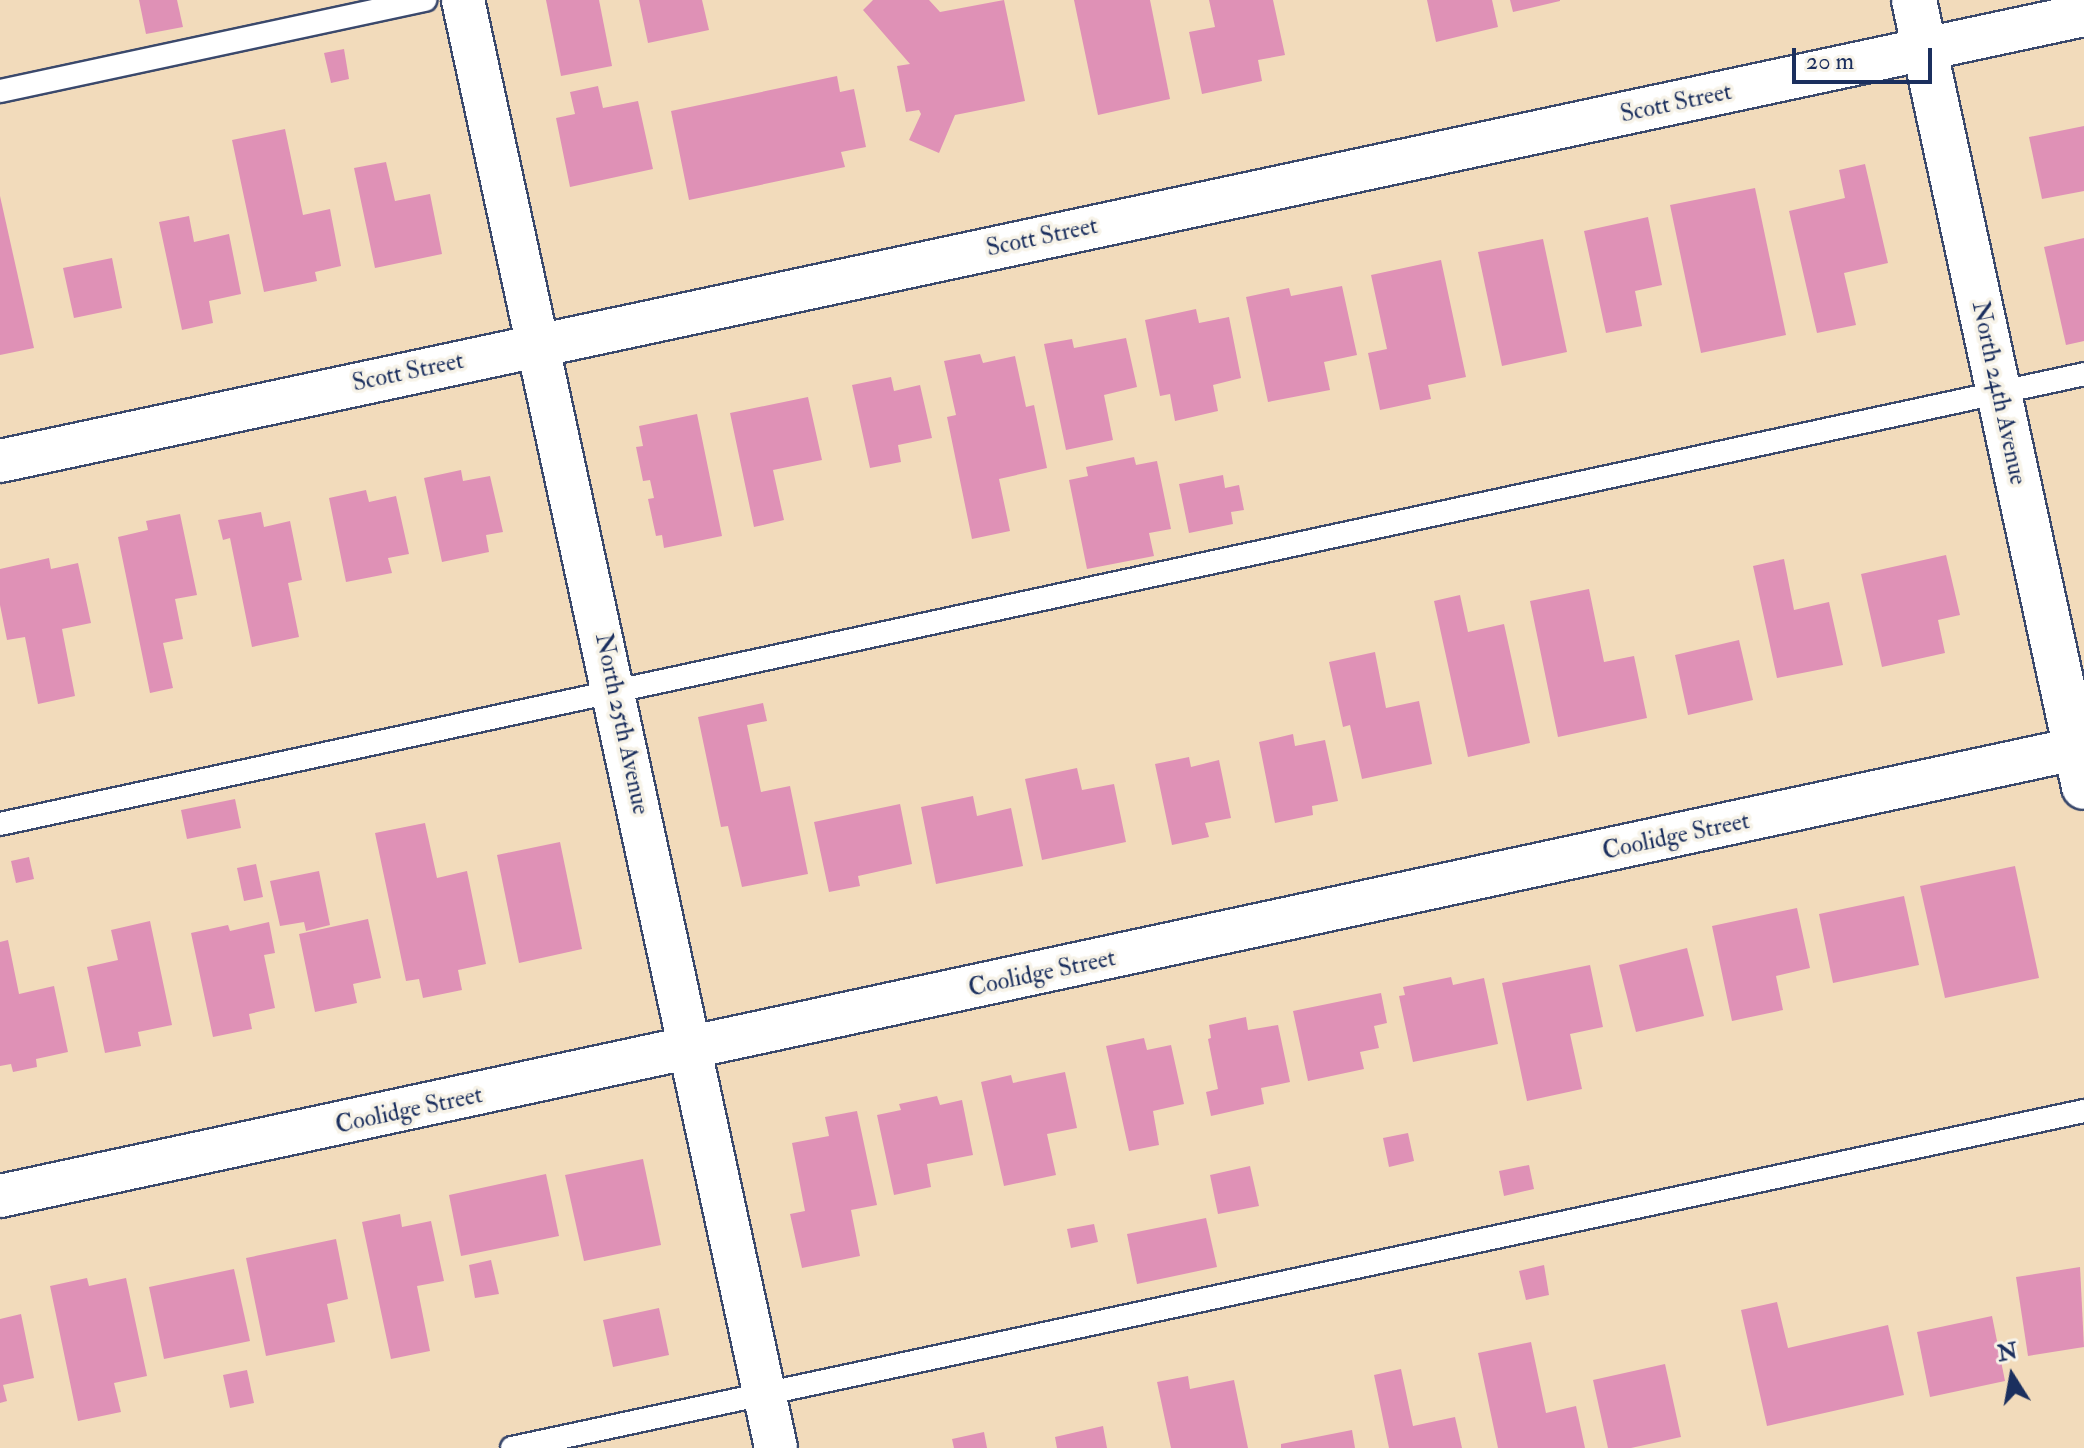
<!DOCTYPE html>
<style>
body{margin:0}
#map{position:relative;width:2084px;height:1448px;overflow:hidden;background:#f2dbbb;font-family:"IM FELL Double Pica",serif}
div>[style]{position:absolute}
.building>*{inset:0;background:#df91b6}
.roads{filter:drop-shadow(2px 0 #3b496c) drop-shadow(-2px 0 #3b496c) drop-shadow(0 2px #3b496c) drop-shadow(0 -2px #3b496c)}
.service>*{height:22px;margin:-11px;padding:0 11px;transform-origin:11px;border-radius:11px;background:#fff}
.minor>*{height:42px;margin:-21px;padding:0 21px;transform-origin:21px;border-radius:21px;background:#fff}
.tertiary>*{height:44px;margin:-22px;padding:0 22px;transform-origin:22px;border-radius:22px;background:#fff}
span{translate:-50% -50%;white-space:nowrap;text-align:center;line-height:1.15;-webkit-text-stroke:7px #f7f3e8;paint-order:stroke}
.street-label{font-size:24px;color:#1b2f5e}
.north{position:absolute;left:1972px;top:1336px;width:80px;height:80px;-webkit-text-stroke:6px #f7f3e8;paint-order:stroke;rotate:349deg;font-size:22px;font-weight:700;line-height:32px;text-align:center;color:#1b2f5e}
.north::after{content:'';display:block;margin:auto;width:28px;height:36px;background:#1b2f5e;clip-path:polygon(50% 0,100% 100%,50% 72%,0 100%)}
.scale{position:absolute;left:1792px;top:48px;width:140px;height:36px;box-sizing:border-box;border:4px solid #1b2f5e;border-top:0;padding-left:10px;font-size:24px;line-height:28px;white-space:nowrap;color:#1b2f5e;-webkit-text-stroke:6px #f7f3e8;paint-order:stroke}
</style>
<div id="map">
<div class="building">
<div style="clip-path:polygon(139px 0,177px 0,183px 27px,146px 34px)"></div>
<div style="clip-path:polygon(546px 0,599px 0,612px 66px,561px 76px)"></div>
<div style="clip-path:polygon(639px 0,702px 0,709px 30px,648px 43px)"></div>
<div style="clip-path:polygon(873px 0,929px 0,940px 12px,1004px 0,1025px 101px,955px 115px,939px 153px,909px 140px,921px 114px,919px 110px,906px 112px,897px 66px,910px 64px,863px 10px)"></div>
<div style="clip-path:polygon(1074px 0,1150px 0,1170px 99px,1098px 115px)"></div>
<div style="clip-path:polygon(1209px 0,1273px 0,1285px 55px,1258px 60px,1262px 81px,1202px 94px,1189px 32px,1215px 27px)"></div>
<div style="clip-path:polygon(1427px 0,1492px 0,1498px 27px,1436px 42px)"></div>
<div style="clip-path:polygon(1510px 0,1560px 0,1560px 1px,1513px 12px)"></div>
<div style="clip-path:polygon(344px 49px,349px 79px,331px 83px,324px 53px)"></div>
<div style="clip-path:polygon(837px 76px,840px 92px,854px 89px,866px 147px,841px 152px,845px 167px,689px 200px,671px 111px)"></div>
<div style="clip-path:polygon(598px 86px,603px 108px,638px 101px,653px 169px,570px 187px,556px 118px,575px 114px,570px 92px)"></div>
<div style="clip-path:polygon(2084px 126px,2084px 191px,2042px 199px,2029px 137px)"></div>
<div style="clip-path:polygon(285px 129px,303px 215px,330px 209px,341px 266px,315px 272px,317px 281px,264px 292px,232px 140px)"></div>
<div style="clip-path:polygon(386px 162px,395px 201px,430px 194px,442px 254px,375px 268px,354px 168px)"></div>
<div style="clip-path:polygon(1865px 164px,1888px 263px,1844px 273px,1856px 325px,1817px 333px,1789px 211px,1845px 198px,1839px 170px)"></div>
<div style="clip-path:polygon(1755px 188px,1786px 335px,1701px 353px,1670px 205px)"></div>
<div style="clip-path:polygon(0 196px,34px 348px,0 355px)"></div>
<div style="clip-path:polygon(189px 216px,194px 242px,229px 234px,241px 294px,209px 301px,213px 323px,182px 330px,159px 222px)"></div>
<div style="clip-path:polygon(1648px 217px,1662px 285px,1635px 291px,1642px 326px,1606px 333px,1584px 231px)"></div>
<div style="clip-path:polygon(2084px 238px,2084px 341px,2066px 345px,2044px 247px)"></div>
<div style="clip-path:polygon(1543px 239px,1567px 352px,1502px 366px,1478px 252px)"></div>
<div style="clip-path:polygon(112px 258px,122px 308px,74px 318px,63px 268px)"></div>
<div style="clip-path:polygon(1441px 260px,1466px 377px,1428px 385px,1431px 399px,1380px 410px,1368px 353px,1387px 349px,1371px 275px)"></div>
<div style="clip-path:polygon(1342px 286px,1357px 355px,1324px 362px,1330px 390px,1268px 402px,1246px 297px,1289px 288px,1291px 296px)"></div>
<div style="clip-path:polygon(1196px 309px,1199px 323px,1229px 317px,1241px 378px,1213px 385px,1218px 411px,1175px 421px,1170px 394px,1160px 396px,1145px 320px)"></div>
<div style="clip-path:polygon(1126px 338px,1137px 387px,1104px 395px,1113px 440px,1066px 450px,1044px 344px,1072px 339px,1074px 348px)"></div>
<div style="clip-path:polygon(980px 354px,983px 363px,1015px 356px,1026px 407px,1034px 405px,1047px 468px,999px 479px,1010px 531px,972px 539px,947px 417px,956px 415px,944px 361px)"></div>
<div style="clip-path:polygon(891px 377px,894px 391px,920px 385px,932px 438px,898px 445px,901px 462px,870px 468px,852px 385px)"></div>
<div style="clip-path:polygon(808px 397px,822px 460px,773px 470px,784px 520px,754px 527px,730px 413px)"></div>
<div style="clip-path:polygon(697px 414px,722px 536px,664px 548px,662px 535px,656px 536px,648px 499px,654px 498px,650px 480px,643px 481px,636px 447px,643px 446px,639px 426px)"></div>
<div style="clip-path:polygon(1134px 457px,1136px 465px,1157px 461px,1171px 529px,1149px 533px,1154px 556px,1087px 569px,1069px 480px,1088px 476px,1086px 467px)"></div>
<div style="clip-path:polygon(461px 470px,463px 481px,490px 476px,503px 532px,486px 535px,489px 552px,442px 562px,424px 478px)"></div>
<div style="clip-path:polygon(1223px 475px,1225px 488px,1239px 485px,1244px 510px,1231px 512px,1233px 524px,1189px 533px,1179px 484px)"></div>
<div style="clip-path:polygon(366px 490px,369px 502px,396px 496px,409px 554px,388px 558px,392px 573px,346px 582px,329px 498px)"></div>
<div style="clip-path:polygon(261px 512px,264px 527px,290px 521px,302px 580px,288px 583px,299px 637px,252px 647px,230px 538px,223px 540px,218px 520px)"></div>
<div style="clip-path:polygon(180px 514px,197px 595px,175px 599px,183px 639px,163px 643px,173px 688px,150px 693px,118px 537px,148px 530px,146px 521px)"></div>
<div style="clip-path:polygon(1946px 555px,1960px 615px,1938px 620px,1945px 653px,1882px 667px,1861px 574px)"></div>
<div style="clip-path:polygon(49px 558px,51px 569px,78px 563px,91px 623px,62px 629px,75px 696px,38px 704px,25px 637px,7px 640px,0 605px,0 569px)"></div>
<div style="clip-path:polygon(1784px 559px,1794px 610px,1829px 602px,1843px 665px,1777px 678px,1753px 566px)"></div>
<div style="clip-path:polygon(1589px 589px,1604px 662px,1634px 656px,1647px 718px,1558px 737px,1530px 601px)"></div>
<div style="clip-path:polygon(1460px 595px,1468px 632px,1504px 624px,1530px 743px,1468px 757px,1434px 601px)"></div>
<div style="clip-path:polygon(1739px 640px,1753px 700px,1688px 715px,1675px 655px)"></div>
<div style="clip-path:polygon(1375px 652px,1386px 708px,1419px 701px,1432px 764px,1362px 779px,1350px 725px,1343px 727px,1329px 662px)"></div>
<div style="clip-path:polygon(763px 703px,767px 721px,747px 725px,761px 792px,790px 786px,808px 874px,742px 887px,728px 826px,721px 827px,698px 717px)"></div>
<div style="clip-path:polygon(1293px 734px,1295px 746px,1325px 740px,1338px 801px,1312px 806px,1313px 815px,1275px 823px,1259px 742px)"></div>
<div style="clip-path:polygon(1189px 757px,1191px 767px,1219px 760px,1231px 818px,1205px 823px,1209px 837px,1172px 845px,1155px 764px)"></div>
<div style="clip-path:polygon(1077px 768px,1082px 790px,1114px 784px,1126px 842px,1042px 860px,1025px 779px)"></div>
<div style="clip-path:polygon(973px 796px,977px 816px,1011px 808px,1023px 866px,936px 884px,921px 807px)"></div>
<div style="clip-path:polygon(235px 799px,241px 828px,187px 839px,181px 810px)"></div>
<div style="clip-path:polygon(900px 804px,912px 864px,858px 876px,860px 886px,829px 892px,814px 822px)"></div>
<div style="clip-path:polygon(425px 823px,437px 878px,467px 871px,486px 964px,458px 970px,462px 990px,423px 998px,419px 979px,406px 981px,375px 833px)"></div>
<div style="clip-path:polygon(560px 842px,582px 949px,519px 963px,497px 855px)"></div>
<div style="clip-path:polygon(29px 857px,34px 879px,16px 883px,11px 861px)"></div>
<div style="clip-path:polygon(256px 864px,263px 897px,244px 901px,237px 868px)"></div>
<div style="clip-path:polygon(2015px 866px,2039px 978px,1945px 998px,1920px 886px)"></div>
<div style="clip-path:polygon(319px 871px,330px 925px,306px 931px,304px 922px,280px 926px,270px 881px)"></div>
<div style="clip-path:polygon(1904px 896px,1919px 965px,1833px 983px,1819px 914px)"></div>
<div style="clip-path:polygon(1797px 908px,1810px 968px,1776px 976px,1783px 1010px,1732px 1021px,1712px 926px)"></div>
<div style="clip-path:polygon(368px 919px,381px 978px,353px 984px,357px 1003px,315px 1012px,299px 934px)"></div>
<div style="clip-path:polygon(150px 921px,172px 1025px,138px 1032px,141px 1046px,105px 1053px,87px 967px,118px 960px,111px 930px)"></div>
<div style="clip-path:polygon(269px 922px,275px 953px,264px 955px,275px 1008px,249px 1014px,252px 1029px,213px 1037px,191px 933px,228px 925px,230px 931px)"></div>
<div style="clip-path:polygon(8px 940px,19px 994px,54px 986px,68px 1052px,36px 1059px,37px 1067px,13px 1072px,11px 1064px,0 1066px,0 942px)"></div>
<div style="clip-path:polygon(1687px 948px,1704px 1016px,1636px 1032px,1619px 965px)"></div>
<div style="clip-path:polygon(1590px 965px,1603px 1027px,1570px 1034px,1582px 1089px,1527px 1101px,1502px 983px)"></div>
<div style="clip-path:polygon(1451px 977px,1453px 985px,1484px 978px,1498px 1044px,1413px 1062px,1399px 996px,1405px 995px,1403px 987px)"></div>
<div style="clip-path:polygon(1381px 993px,1387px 1023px,1374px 1026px,1379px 1048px,1360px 1052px,1364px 1069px,1308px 1081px,1293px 1011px)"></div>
<div style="clip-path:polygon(1246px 1017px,1248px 1030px,1278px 1025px,1290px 1082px,1261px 1088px,1264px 1104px,1211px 1116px,1206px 1092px,1218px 1089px,1208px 1039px,1211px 1038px,1209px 1025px)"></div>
<div style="clip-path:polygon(1144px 1038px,1147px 1050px,1171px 1045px,1184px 1104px,1153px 1111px,1159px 1145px,1129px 1151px,1106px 1046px)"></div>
<div style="clip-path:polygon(1065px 1072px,1077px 1128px,1047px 1134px,1056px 1175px,1004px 1186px,981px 1082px,1011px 1075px,1013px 1083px)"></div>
<div style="clip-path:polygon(937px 1096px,940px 1105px,962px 1100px,973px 1155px,927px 1164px,931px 1187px,894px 1195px,877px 1115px,901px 1110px,899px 1104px)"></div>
<div style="clip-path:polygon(857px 1111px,877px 1205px,851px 1210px,860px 1256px,802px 1268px,790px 1214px,805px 1211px,792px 1143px,829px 1136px,825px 1117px)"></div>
<div style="clip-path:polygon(1408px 1133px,1414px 1161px,1389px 1167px,1383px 1138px)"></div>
<div style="clip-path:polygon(643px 1159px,661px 1245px,584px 1261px,565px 1175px)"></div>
<div style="clip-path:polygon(1529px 1165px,1534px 1189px,1504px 1196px,1499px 1171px)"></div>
<div style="clip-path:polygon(1250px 1166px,1259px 1206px,1218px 1214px,1210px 1175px)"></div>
<div style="clip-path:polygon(546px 1174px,559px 1236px,461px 1256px,449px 1195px)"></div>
<div style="clip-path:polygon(400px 1214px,402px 1227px,431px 1221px,444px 1281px,417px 1286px,430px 1351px,391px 1359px,362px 1222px)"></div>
<div style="clip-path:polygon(1206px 1218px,1217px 1267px,1137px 1284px,1127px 1234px)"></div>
<div style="clip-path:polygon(1094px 1224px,1098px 1242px,1071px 1248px,1067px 1229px)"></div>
<div style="clip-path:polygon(336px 1239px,348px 1299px,327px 1304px,335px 1342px,266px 1356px,246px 1258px)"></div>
<div style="clip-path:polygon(491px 1260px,499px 1294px,475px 1298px,469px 1265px)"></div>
<div style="clip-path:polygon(1544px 1265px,1549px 1295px,1526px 1300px,1519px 1271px)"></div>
<div style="clip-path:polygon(2080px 1267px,2084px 1347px,2028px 1356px,2016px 1277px)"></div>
<div style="clip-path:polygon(234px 1269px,250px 1341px,164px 1359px,149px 1287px)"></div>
<div style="clip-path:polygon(87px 1278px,89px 1286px,126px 1278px,147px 1376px,114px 1383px,121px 1412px,78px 1421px,50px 1286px)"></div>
<div style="clip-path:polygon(1777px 1302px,1788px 1348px,1888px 1325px,1904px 1395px,1767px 1426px,1741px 1310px)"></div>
<div style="clip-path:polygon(659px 1308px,669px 1355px,613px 1367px,603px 1320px)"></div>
<div style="clip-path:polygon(21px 1314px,34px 1378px,3px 1385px,7px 1401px,0 1403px,0 1319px)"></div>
<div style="clip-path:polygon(1992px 1316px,2005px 1381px,1930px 1397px,1917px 1332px)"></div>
<div style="clip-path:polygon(1531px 1342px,1546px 1413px,1576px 1406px,1585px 1448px,1498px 1448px,1478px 1353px)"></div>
<div style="clip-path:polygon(1665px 1364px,1681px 1437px,1631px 1448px,1608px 1448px,1593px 1380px)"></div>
<div style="clip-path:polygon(1401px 1369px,1413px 1426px,1455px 1417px,1462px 1448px,1389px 1448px,1374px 1375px)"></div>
<div style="clip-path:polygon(247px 1370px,254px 1403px,230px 1408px,223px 1375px)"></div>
<div style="clip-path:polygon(1188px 1376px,1190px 1389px,1234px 1380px,1248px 1448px,1171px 1448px,1157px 1382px)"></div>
<div style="clip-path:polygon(1103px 1426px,1107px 1448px,1057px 1448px,1055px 1437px)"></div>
<div style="clip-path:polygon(1352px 1430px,1355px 1448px,1281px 1448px,1281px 1444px)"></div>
<div style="clip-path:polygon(984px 1432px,987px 1448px,954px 1448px,952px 1439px)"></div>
</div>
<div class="roads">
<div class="service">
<div style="left:0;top:91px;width:435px;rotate:-12.1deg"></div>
<div style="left:0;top:824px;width:2132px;rotate:-12.18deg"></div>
<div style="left:512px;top:1448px;width:1608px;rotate:-12.1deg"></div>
</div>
<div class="minor">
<div style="left:463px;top:0;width:1481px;rotate:77.8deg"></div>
<div style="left:0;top:461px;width:2131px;rotate:-12.08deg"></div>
<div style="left:0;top:1196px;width:2132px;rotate:-12.16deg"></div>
</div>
<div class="tertiary">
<div style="left:1914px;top:0;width:805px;rotate:77.81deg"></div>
</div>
</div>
<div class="street-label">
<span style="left:1676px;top:103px;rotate:-12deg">Scott Street</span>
<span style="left:1042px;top:237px;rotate:-12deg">Scott Street</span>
<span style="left:408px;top:372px;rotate:-12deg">Scott Street</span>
<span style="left:1999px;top:393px;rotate:78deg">North 24th Avenue</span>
<span style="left:622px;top:724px;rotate:78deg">North 25th Avenue</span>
<span style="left:1676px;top:836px;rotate:-12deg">Coolidge Street</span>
<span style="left:1042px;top:973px;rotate:-12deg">Coolidge Street</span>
<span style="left:409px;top:1110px;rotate:-12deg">Coolidge Street</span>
</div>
<div class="north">N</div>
<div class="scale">20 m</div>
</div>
